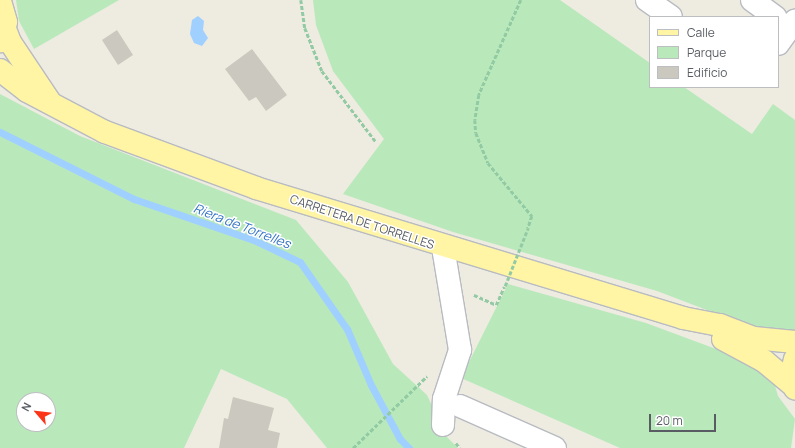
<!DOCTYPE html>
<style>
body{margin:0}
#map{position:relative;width:795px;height:448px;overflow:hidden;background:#eeebe0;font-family:Manrope,sans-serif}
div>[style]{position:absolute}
.green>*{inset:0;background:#b9e9bb}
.water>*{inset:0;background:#9fd0ff}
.stream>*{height:7px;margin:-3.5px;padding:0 3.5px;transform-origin:3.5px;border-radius:3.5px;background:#9fd0ff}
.building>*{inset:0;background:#cbc8bf}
.path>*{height:2.5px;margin-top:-1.25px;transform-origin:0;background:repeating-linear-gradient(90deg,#92caa4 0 4px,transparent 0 6px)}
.roads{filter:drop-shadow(1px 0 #b8bbc1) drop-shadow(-1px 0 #b8bbc1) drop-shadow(0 1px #b8bbc1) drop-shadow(0 -1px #b8bbc1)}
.minor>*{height:22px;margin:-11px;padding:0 11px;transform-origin:11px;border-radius:11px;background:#fff}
.major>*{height:22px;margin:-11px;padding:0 11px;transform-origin:11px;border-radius:11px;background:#fff5a4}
.path-bridge>*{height:2.5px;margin-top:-1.25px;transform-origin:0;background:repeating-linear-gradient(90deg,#92caa4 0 4px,transparent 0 6px)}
span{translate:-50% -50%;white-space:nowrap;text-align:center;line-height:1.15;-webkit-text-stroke:3px #fff;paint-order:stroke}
.street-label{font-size:12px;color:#595d63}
.water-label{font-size:13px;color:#3373c6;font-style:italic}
.legend{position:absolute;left:649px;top:16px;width:130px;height:72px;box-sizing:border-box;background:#fff;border:1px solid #bdbec1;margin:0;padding:5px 7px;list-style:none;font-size:12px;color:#595d63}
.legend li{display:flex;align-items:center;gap:8px;height:20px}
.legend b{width:20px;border:1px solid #bdbec1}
.north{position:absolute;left:16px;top:392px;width:40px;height:40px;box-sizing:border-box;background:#fff;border:1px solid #bdbec1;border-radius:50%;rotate:298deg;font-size:11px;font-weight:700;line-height:16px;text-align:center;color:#595d63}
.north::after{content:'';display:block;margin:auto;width:14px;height:18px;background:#fc3518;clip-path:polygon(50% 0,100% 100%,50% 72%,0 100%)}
.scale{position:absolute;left:649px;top:414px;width:67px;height:18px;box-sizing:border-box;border:2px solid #595d63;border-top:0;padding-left:5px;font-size:12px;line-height:14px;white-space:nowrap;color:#595d63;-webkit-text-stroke:3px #fff;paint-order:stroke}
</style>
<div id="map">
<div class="green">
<div style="clip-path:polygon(16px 0,119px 0,34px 49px,19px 21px)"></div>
<div style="clip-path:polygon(313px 0,560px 0,650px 63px,650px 87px,684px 87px,752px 134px,773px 104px,795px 120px,795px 334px,778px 337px,657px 291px,453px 232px,343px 194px,384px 139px,333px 71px,316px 25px)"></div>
<div style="clip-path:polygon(evenodd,0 94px,80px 136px,296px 220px,348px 282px,393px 364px,427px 395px,446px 436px,458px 448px,327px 448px,287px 399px,221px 369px,184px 448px,0 448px,0 94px,24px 400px,48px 400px,48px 424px,24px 424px,24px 400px)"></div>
<div style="clip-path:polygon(508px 284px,646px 323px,770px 369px,778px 396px,795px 419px,791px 448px,620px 448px,461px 378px)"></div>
</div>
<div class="water">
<div style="clip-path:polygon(198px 16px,204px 21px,203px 30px,208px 38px,202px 46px,194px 43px,190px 34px,192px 20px)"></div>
</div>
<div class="stream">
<div style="left:0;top:132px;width:150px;rotate:26.6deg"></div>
<div style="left:134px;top:199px;width:127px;rotate:18.9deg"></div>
<div style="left:254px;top:240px;width:51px;rotate:25.6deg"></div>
<div style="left:300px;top:262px;width:82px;rotate:55deg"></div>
<div style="left:347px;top:329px;width:61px;rotate:66.8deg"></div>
<div style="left:371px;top:385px;width:61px;rotate:61.8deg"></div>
<div style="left:400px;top:439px;width:13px;rotate:45deg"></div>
</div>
<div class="building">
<div style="clip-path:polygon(117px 30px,133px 55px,118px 65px,102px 40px)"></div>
<div style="clip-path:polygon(252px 49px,287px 95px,266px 111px,256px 97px,249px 101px,225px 69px)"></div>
<div style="clip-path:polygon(233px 397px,274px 408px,268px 430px,280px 433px,277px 448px,219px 448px,224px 418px,228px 419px)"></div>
</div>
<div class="path">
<div style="left:301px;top:0;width:28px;rotate:82deg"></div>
<div style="left:305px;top:28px;width:46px;rotate:68.4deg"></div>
<div style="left:322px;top:71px;width:89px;rotate:52.7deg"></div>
<div style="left:521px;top:0;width:104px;rotate:113.9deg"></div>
<div style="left:479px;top:95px;width:25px;rotate:99deg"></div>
<div style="left:475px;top:120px;width:13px;rotate:86deg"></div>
<div style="left:476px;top:133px;width:32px;rotate:68deg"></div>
<div style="left:488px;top:163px;width:69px;rotate:50.3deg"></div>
<div style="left:532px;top:216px;width:13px;rotate:108deg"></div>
<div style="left:474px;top:295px;width:24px;rotate:24deg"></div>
<div style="left:496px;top:305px;width:20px;rotate:-66deg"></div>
<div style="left:456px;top:443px;width:6px;rotate:51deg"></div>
<div style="left:353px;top:448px;width:103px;rotate:-44.2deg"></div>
</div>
<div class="roads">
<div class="minor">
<div style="left:647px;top:0;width:29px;rotate:35deg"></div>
<div style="left:752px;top:0;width:29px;rotate:36deg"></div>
<div style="left:778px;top:44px;width:29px;rotate:-54deg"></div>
<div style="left:460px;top:406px;width:104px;rotate:23.9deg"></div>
<div style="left:443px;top:425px;width:26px;rotate:-88deg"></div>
<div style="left:444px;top:399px;width:52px;rotate:-71.9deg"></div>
<div style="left:460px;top:350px;width:104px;rotate:-99.4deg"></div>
</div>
<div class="major">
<div style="left:0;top:1px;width:22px;rotate:74deg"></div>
<div style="left:6px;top:22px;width:20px;rotate:105deg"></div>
<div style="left:5px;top:29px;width:14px;rotate:69deg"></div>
<div style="left:10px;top:42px;width:72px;rotate:56.3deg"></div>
<div style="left:0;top:70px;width:34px;rotate:38deg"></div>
<div style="left:27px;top:91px;width:88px;rotate:27.7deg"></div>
<div style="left:105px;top:132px;width:161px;rotate:20.3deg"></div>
<div style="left:256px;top:188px;width:446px;rotate:16.9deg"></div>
<div style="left:683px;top:318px;width:38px;rotate:11deg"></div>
<div style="left:720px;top:325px;width:36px;rotate:21deg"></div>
<div style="left:754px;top:338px;width:41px;rotate:5.6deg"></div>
<div style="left:723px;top:339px;width:47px;rotate:28.2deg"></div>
<div style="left:764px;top:361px;width:38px;rotate:40deg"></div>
<div style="left:795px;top:359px;width:17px;rotate:103deg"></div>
<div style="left:791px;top:376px;width:13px;rotate:72deg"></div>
</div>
</div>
<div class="path-bridge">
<div style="left:505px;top:286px;width:62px;rotate:-68.4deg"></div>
</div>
<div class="street-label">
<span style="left:362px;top:222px;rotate:18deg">CARRETERA DE TORRELLES</span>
</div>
<div class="water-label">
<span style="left:242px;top:226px;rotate:21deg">Riera de Torrelles</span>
</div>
<ul class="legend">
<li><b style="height:5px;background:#fff5a4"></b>Calle</li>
<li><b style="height:11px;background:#b9e9bb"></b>Parque</li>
<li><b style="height:11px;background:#cbc8bf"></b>Edificio</li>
</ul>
<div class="north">N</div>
<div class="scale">20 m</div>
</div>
